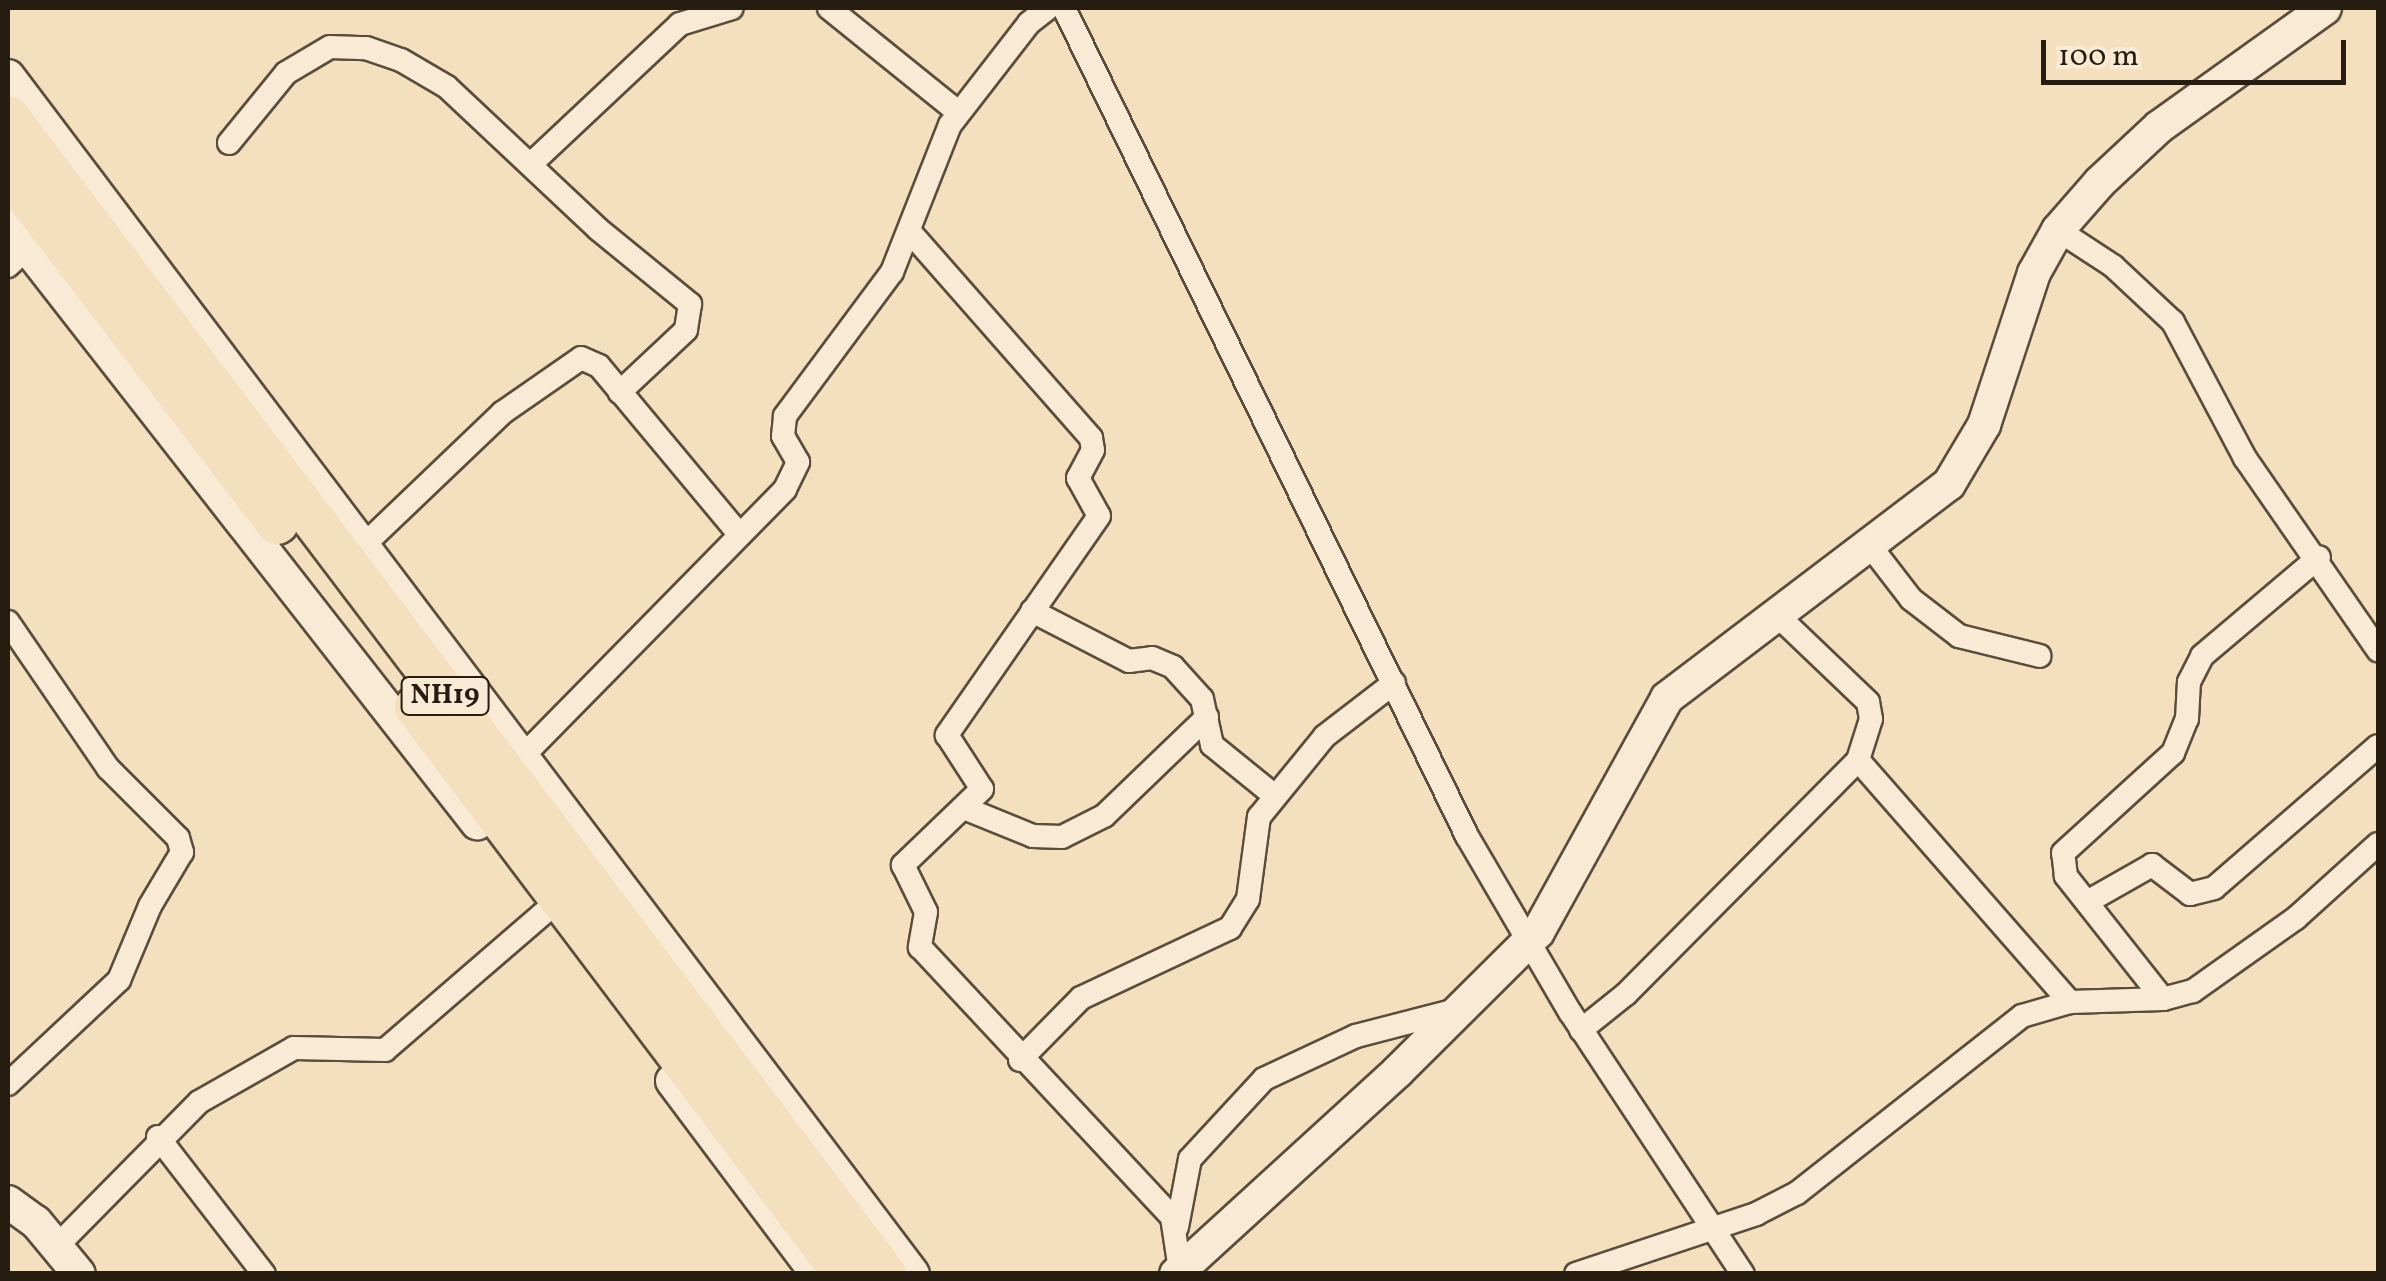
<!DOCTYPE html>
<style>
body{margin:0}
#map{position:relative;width:2386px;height:1281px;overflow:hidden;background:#f4dfbe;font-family:Vollkorn,serif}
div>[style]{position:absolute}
.roads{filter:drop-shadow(2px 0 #5a4d3c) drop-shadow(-2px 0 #5a4d3c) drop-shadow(0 2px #5a4d3c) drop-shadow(0 -2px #5a4d3c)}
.street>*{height:22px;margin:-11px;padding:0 11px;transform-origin:11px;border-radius:11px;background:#f8ead5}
.secondary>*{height:32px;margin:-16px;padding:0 16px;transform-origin:16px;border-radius:16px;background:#f8ead5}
.highway>*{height:42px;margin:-21px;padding:0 21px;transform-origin:21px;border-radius:21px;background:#f4dfbe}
span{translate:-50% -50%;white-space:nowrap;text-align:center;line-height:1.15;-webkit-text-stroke:9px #f8ead5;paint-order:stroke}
.shield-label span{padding:2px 8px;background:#f8ead5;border:2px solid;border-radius:8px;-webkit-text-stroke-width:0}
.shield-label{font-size:28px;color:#261c10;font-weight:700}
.frame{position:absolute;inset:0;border:10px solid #261c10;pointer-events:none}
.scale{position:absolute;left:2041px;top:40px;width:305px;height:45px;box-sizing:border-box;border:5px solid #261c10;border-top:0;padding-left:12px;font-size:30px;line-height:35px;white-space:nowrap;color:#261c10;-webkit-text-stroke:8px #f8ead5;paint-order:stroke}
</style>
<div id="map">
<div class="roads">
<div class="street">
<div style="left:829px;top:8px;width:166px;rotate:38.9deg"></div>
<div style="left:1064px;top:8px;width:921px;rotate:64.05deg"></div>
<div style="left:1467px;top:836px;width:204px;rotate:59.7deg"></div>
<div style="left:1570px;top:1012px;width:314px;rotate:56.6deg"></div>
<div style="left:229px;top:143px;width:90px;rotate:-50.8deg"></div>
<div style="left:286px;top:73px;width:51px;rotate:-30.6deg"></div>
<div style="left:330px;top:47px;width:36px;rotate:2deg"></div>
<div style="left:366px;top:48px;width:37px;rotate:19deg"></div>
<div style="left:401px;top:60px;width:53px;rotate:30.4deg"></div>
<div style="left:447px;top:87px;width:207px;rotate:43.2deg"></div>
<div style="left:598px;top:229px;width:119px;rotate:39.2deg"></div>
<div style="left:690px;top:304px;width:26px;rotate:99deg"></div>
<div style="left:686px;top:330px;width:91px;rotate:136.8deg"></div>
<div style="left:532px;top:163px;width:203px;rotate:-43.2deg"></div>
<div style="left:680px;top:24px;width:54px;rotate:-17.1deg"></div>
<div style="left:2058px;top:230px;width:66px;rotate:33.2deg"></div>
<div style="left:2113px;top:266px;width:82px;rotate:43deg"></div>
<div style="left:2173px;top:322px;width:154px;rotate:62.1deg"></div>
<div style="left:2245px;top:458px;width:234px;rotate:55.3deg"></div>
<div style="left:910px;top:232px;width:274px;rotate:48.7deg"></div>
<div style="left:1091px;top:438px;width:12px;rotate:81deg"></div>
<div style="left:1093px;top:450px;width:32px;rotate:118deg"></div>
<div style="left:1078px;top:478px;width:43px;rotate:61.1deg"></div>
<div style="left:1099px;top:516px;width:267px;rotate:124.8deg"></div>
<div style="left:947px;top:735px;width:64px;rotate:57.1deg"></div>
<div style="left:982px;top:789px;width:110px;rotate:136.1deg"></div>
<div style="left:903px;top:865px;width:52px;rotate:63.9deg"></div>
<div style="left:926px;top:912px;width:36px;rotate:100deg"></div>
<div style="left:920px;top:947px;width:369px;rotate:47deg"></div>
<div style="left:1172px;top:1217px;width:54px;rotate:81.4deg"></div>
<div style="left:8px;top:266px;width:25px;rotate:-43deg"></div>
<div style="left:364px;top:545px;width:191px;rotate:-43.7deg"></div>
<div style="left:502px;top:413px;width:96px;rotate:-34.8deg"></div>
<div style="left:581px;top:358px;width:20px;rotate:24deg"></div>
<div style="left:599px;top:366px;width:220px;rotate:50.2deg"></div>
<div style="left:1871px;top:547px;width:66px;rotate:52.4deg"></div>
<div style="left:1911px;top:599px;width:61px;rotate:37.6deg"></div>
<div style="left:1959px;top:636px;width:83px;rotate:13.9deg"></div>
<div style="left:1032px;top:611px;width:109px;rotate:27.3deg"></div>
<div style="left:1129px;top:661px;width:23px;rotate:-7deg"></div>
<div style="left:1152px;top:658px;width:23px;rotate:23deg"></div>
<div style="left:1173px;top:667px;width:43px;rotate:47.8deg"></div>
<div style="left:1202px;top:699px;width:47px;rotate:77.7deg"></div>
<div style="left:1212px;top:745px;width:81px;rotate:39deg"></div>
<div style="left:8px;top:622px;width:177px;rotate:55.6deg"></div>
<div style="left:108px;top:768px;width:99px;rotate:45deg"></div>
<div style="left:178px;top:838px;width:15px;rotate:74deg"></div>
<div style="left:182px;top:852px;width:63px;rotate:120.7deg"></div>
<div style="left:150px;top:906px;width:80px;rotate:112.7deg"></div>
<div style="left:119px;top:980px;width:152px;rotate:136.9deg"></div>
<div style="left:523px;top:756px;width:374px;rotate:-45.5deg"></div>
<div style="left:785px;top:489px;width:30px;rotate:-64deg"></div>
<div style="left:798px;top:462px;width:30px;rotate:-120deg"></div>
<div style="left:783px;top:436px;width:20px;rotate:-84deg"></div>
<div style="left:785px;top:416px;width:179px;rotate:-53.4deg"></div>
<div style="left:892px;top:272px;width:158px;rotate:-68.5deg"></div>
<div style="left:950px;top:125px;width:129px;rotate:-52.2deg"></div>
<div style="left:1029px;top:23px;width:24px;rotate:-38deg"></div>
<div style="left:1858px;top:760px;width:322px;rotate:48.8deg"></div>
<div style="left:964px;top:808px;width:74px;rotate:22.1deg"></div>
<div style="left:1033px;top:836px;width:29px;rotate:2deg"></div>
<div style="left:1062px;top:837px;width:47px;rotate:-26.6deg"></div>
<div style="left:1104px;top:816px;width:143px;rotate:-43.9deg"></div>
<div style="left:2087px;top:902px;width:75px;rotate:-29.6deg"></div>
<div style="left:2152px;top:865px;width:48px;rotate:37.3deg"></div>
<div style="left:2190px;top:894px;width:25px;rotate:-14deg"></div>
<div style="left:2214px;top:888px;width:217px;rotate:-40.9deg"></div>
<div style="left:2163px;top:999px;width:157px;rotate:-128.3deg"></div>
<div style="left:2066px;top:876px;width:23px;rotate:-97deg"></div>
<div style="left:2063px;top:853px;width:149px;rotate:-42.3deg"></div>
<div style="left:2173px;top:753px;width:37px;rotate:-68deg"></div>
<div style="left:2187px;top:719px;width:37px;rotate:-87deg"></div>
<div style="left:2189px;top:682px;width:29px;rotate:-63deg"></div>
<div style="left:2202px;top:656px;width:153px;rotate:-40.2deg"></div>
<div style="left:1581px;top:1030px;width:58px;rotate:-38.7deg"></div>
<div style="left:1626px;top:994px;width:330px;rotate:-45.2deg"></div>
<div style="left:1858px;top:760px;width:43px;rotate:-72.4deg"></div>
<div style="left:1871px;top:719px;width:17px;rotate:-100deg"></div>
<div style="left:1868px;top:702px;width:127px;rotate:-136.3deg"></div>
<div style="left:1020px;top:1060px;width:87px;rotate:-45.5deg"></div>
<div style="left:1081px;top:998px;width:165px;rotate:-25.2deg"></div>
<div style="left:1230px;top:928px;width:34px;rotate:-58deg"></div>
<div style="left:1248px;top:899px;width:83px;rotate:-82.4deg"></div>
<div style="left:1259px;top:817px;width:104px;rotate:-50.8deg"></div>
<div style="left:1325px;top:736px;width:87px;rotate:-37.5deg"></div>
<div style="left:158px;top:1137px;width:173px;rotate:52.3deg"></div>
<div style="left:1177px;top:1227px;width:69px;rotate:-79.2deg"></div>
<div style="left:1190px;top:1159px;width:109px;rotate:-47.2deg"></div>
<div style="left:1264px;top:1079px;width:102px;rotate:-25.1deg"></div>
<div style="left:1356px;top:1036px;width:107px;rotate:-14.6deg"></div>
<div style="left:57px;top:1246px;width:202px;rotate:-45.4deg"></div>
<div style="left:199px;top:1102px;width:109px;rotate:-29.6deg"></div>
<div style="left:294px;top:1048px;width:91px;rotate:1.3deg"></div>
<div style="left:385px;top:1050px;width:211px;rotate:-40.8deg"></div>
<div style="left:1576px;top:1274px;width:190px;rotate:-18.4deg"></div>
<div style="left:1756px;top:1214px;width:46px;rotate:-27.1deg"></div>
<div style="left:1797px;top:1193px;width:286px;rotate:-38.2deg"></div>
<div style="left:2022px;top:1016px;width:50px;rotate:-16.3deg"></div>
<div style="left:2070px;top:1002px;width:93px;rotate:-1.8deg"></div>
<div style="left:2163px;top:999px;width:31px;rotate:-15deg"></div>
<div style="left:2193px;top:991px;width:126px;rotate:-35.3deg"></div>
<div style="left:2296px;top:918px;width:110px;rotate:-42.1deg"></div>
</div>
<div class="secondary">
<div style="left:8px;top:76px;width:1501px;rotate:52.93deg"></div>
<div style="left:8px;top:223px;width:762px;rotate:51.99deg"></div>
<div style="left:672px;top:1081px;width:241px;rotate:53.1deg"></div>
<div style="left:8px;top:1202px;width:34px;rotate:36deg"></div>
<div style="left:36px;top:1222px;width:67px;rotate:50.4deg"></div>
<div style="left:1176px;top:1274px;width:301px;rotate:-42.4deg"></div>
<div style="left:1398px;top:1071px;width:197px;rotate:-44.8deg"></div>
<div style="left:1538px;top:932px;width:267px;rotate:-61.1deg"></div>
<div style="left:1667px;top:698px;width:354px;rotate:-37.2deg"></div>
<div style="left:1949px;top:484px;width:69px;rotate:-59.3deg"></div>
<div style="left:1984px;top:425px;width:160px;rotate:-71.8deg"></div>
<div style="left:2034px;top:273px;width:49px;rotate:-60.8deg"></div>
<div style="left:2058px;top:230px;width:64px;rotate:-48.8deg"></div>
<div style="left:2100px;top:182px;width:81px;rotate:-43deg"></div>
<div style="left:2159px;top:127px;width:204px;rotate:-35.6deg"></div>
</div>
<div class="highway">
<div style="left:8px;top:117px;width:1452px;rotate:52.84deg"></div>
<div style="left:8px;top:171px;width:443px;rotate:52.6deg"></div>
<div style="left:416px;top:707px;width:710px;rotate:52.95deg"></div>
</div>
</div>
<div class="shield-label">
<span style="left:445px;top:696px">NH19</span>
</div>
<div class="frame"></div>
<div class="scale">100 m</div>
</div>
